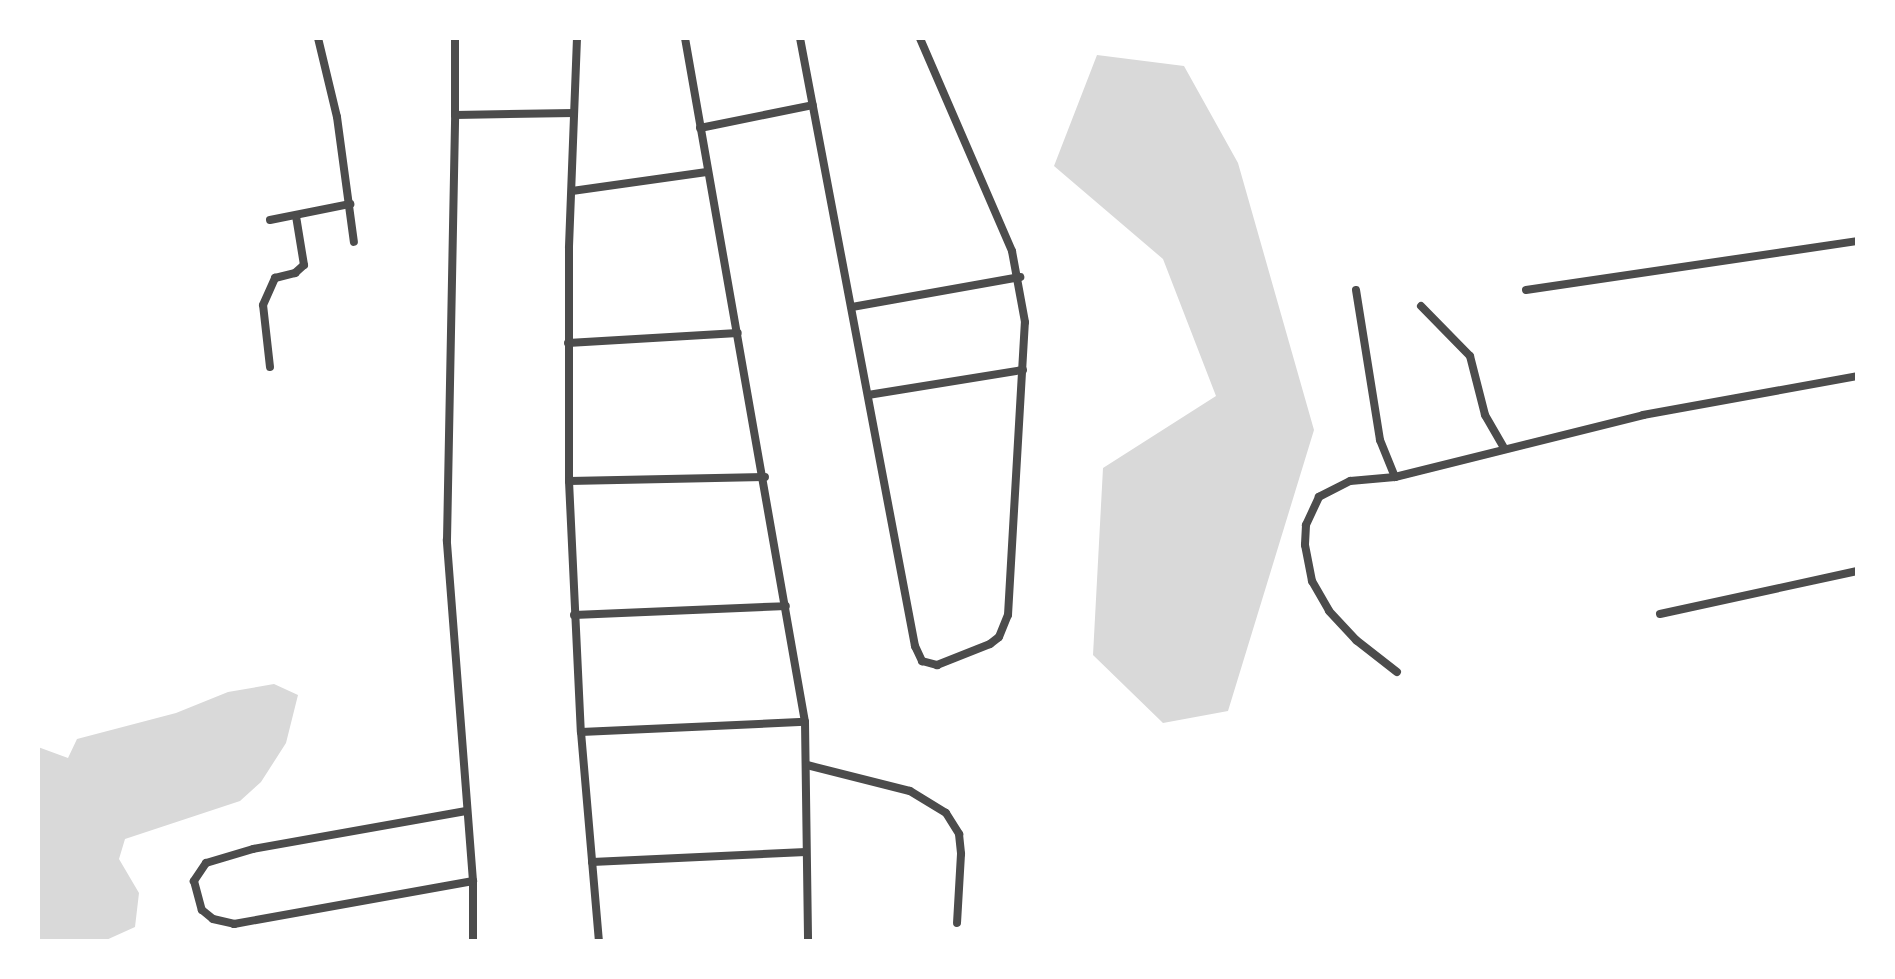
<!DOCTYPE html>
<style>
body{margin:0}
#map{position:relative;width:1895px;height:979px;overflow:hidden;background:#fff;font-family:"DejaVu Sans",sans-serif}
div>[style]{position:absolute}
.water>*{inset:0;background:#d9d9d9}
.minor>*{height:8px;margin:-4px;padding:0 4px;transform-origin:4px;border-radius:4px;background:#4c4c4c}
span{translate:-50% -50%;white-space:nowrap;text-align:center;line-height:1.15;-webkit-text-stroke:8px #fff;paint-order:stroke}
.frame{position:absolute;inset:0;border:40px solid #fff;pointer-events:none}
</style>
<div id="map">
<div class="water">
<div style="clip-path:polygon(1097px 55px,1184px 66px,1238px 163px,1314px 430px,1228px 711px,1163px 723px,1093px 655px,1103px 468px,1216px 396px,1163px 259px,1054px 166px)"></div>
<div style="clip-path:polygon(274px 684px,298px 695px,286px 743px,261px 782px,240px 801px,125px 839px,119px 859px,139px 893px,135px 927px,104px 941px,38px 941px,38px 747px,68px 758px,77px 739px,176px 713px,228px 692px)"></div>
</div>
<div class="minor">
<div style="left:318px;top:38px;width:81px;rotate:76.5deg"></div>
<div style="left:337px;top:117px;width:126px;rotate:82.3deg"></div>
<div style="left:577px;top:38px;width:210px;rotate:92.2deg"></div>
<div style="left:569px;top:248px;width:233px;rotate:90deg"></div>
<div style="left:569px;top:481px;width:251px;rotate:87.3deg"></div>
<div style="left:581px;top:732px;width:211px;rotate:85.1deg"></div>
<div style="left:685px;top:38px;width:694px;rotate:80.05deg"></div>
<div style="left:805px;top:722px;width:220px;rotate:89.2deg"></div>
<div style="left:800px;top:38px;width:619px;rotate:79.29deg"></div>
<div style="left:915px;top:646px;width:17px;rotate:65deg"></div>
<div style="left:922px;top:661px;width:16px;rotate:15deg"></div>
<div style="left:937px;top:665px;width:57px;rotate:-21.6deg"></div>
<div style="left:990px;top:644px;width:11px;rotate:-38deg"></div>
<div style="left:999px;top:637px;width:24px;rotate:-68deg"></div>
<div style="left:1008px;top:615px;width:293px;rotate:-86.7deg"></div>
<div style="left:1025px;top:322px;width:72px;rotate:-100.4deg"></div>
<div style="left:1012px;top:251px;width:232px;rotate:-113.4deg"></div>
<div style="left:455px;top:115px;width:77px;rotate:-90deg"></div>
<div style="left:700px;top:128px;width:115px;rotate:-11.5deg"></div>
<div style="left:572px;top:191px;width:136px;rotate:-8deg"></div>
<div style="left:270px;top:220px;width:82px;rotate:-11.3deg"></div>
<div style="left:1356px;top:290px;width:152px;rotate:80.9deg"></div>
<div style="left:1380px;top:440px;width:40px;rotate:68deg"></div>
<div style="left:1395px;top:477px;width:256px;rotate:-14deg"></div>
<div style="left:1643px;top:415px;width:219px;rotate:-10.3deg"></div>
<div style="left:1526px;top:290px;width:336px;rotate:-8.4deg"></div>
<div style="left:1421px;top:306px;width:70px;rotate:45.6deg"></div>
<div style="left:1470px;top:356px;width:61px;rotate:75.7deg"></div>
<div style="left:1485px;top:415px;width:39px;rotate:60deg"></div>
<div style="left:852px;top:307px;width:171px;rotate:-10.1deg"></div>
<div style="left:568px;top:343px;width:170px;rotate:-3.4deg"></div>
<div style="left:270px;top:367px;width:62px;rotate:-96.4deg"></div>
<div style="left:263px;top:305px;width:30px;rotate:-66deg"></div>
<div style="left:275px;top:278px;width:21px;rotate:-14deg"></div>
<div style="left:295px;top:273px;width:12px;rotate:-42deg"></div>
<div style="left:304px;top:265px;width:50px;rotate:-99.3deg"></div>
<div style="left:868px;top:395px;width:157px;rotate:-9.2deg"></div>
<div style="left:1395px;top:477px;width:45px;rotate:174.9deg"></div>
<div style="left:1350px;top:481px;width:35px;rotate:153deg"></div>
<div style="left:1319px;top:497px;width:31px;rotate:115deg"></div>
<div style="left:1306px;top:525px;width:20px;rotate:93deg"></div>
<div style="left:1305px;top:545px;width:37px;rotate:79deg"></div>
<div style="left:1312px;top:581px;width:34px;rotate:60deg"></div>
<div style="left:1329px;top:611px;width:40px;rotate:47deg"></div>
<div style="left:1356px;top:640px;width:52px;rotate:38deg"></div>
<div style="left:569px;top:481px;width:196px;rotate:-1.2deg"></div>
<div style="left:1660px;top:614px;width:203px;rotate:-12.3deg"></div>
<div style="left:574px;top:615px;width:212px;rotate:-2.4deg"></div>
<div style="left:581px;top:732px;width:224px;rotate:-2.6deg"></div>
<div style="left:807px;top:765px;width:106px;rotate:14.2deg"></div>
<div style="left:910px;top:791px;width:42px;rotate:31.4deg"></div>
<div style="left:946px;top:813px;width:25px;rotate:58deg"></div>
<div style="left:959px;top:834px;width:20px;rotate:84deg"></div>
<div style="left:961px;top:854px;width:69px;rotate:93.3deg"></div>
<div style="left:466px;top:811px;width:216px;rotate:169.9deg"></div>
<div style="left:253px;top:849px;width:49px;rotate:163.4deg"></div>
<div style="left:206px;top:863px;width:22px;rotate:124deg"></div>
<div style="left:194px;top:881px;width:30px;rotate:75deg"></div>
<div style="left:202px;top:910px;width:14px;rotate:39deg"></div>
<div style="left:213px;top:919px;width:22px;rotate:13deg"></div>
<div style="left:234px;top:924px;width:243px;rotate:-10.2deg"></div>
<div style="left:592px;top:862px;width:214px;rotate:-2.7deg"></div>
<div style="left:473px;top:942px;width:61px;rotate:-90deg"></div>
<div style="left:473px;top:881px;width:342px;rotate:-94.4deg"></div>
<div style="left:447px;top:540px;width:425px;rotate:-88.9deg"></div>
<div style="left:455px;top:115px;width:119px;rotate:-1deg"></div>
</div>
<div class="frame"></div>
</div>
